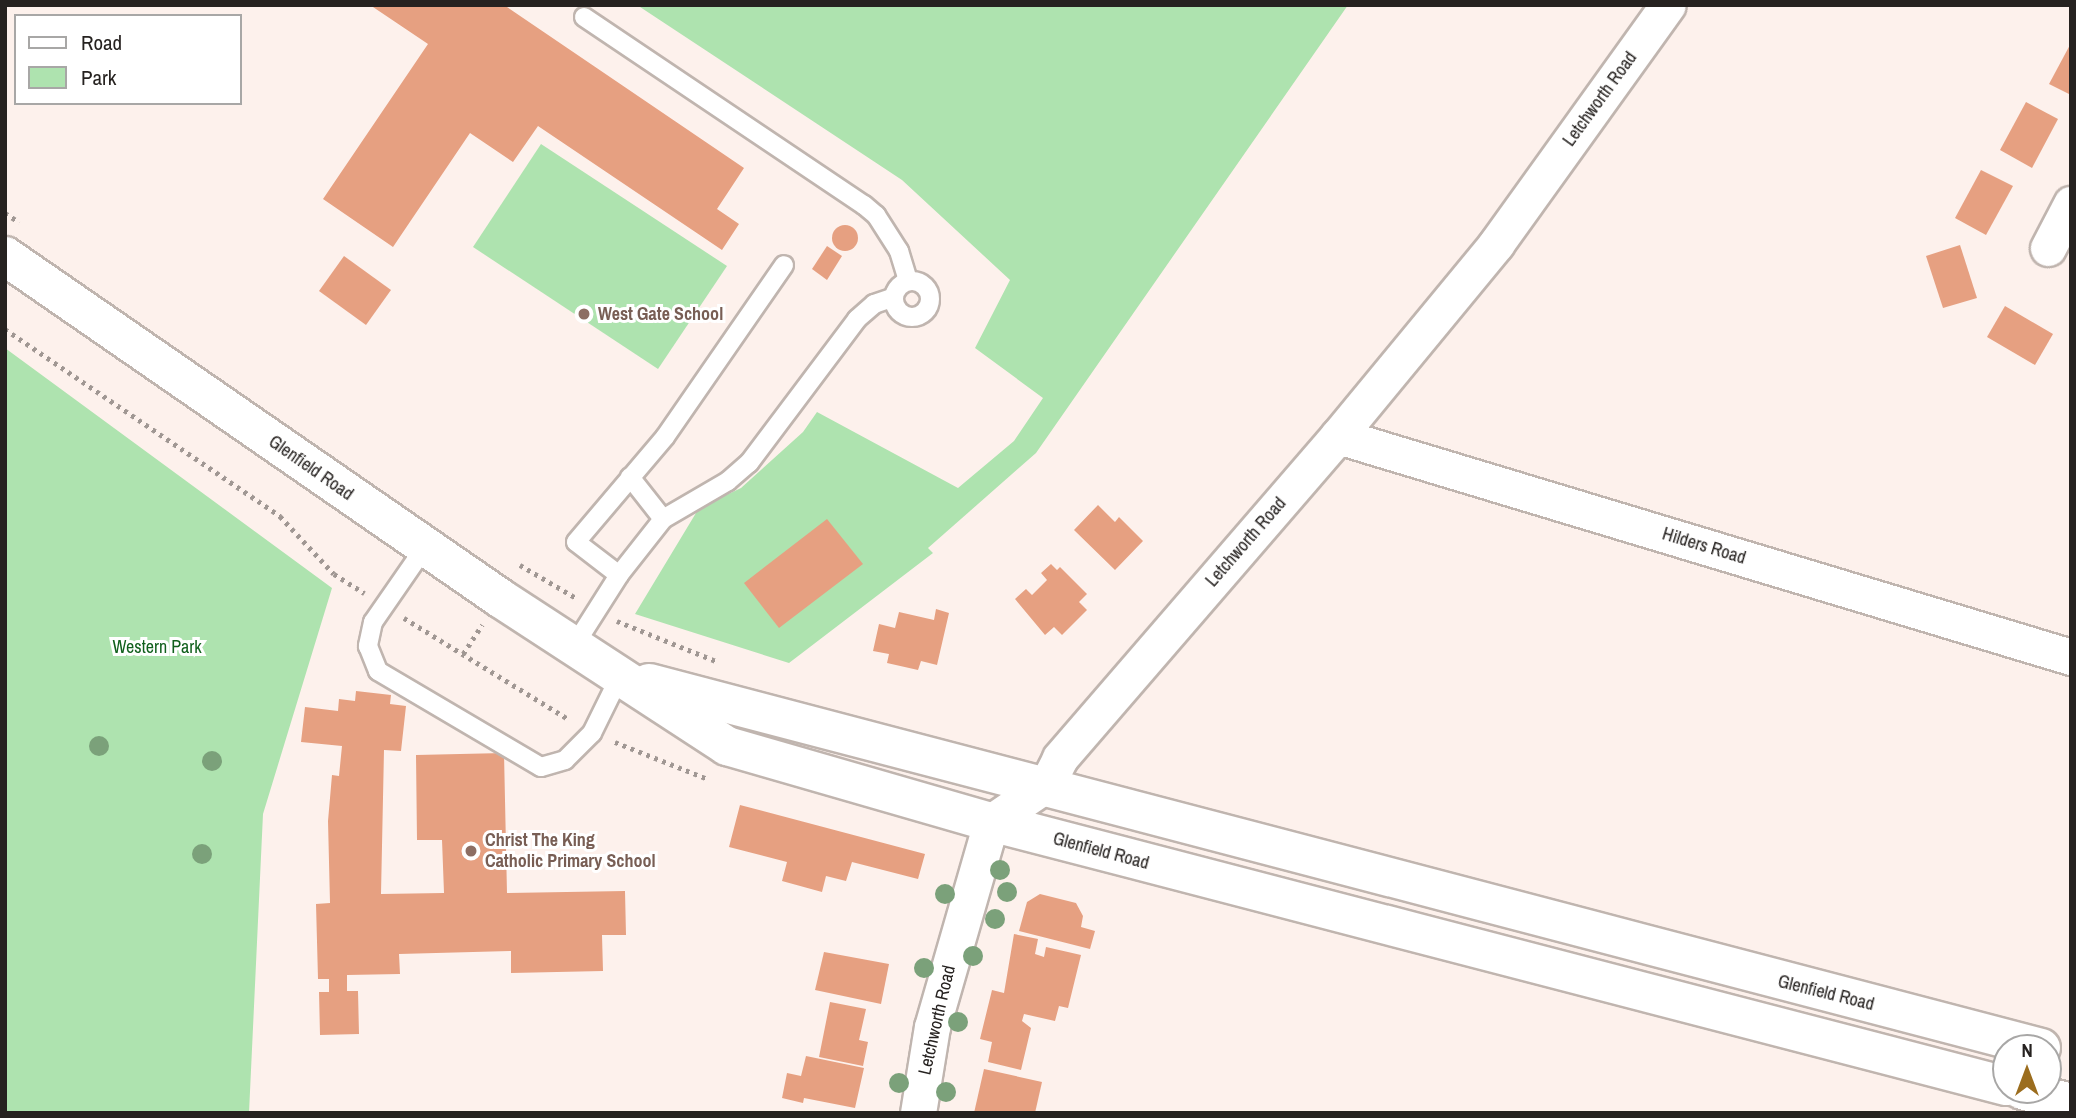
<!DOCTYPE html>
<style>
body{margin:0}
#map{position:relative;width:2076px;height:1118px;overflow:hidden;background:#fdf1ec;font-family:"Archivo Narrow",sans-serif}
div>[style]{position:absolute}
.green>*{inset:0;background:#aee3af}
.building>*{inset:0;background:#e6a081}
.round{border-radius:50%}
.path>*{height:4.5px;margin-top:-2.25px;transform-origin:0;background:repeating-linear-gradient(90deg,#a09793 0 3.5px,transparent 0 8.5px)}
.roads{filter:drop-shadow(2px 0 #c0b5af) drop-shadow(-2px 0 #c0b5af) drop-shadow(0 2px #c0b5af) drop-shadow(0 -2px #c0b5af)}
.service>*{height:18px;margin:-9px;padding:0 9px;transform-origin:9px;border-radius:9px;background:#fff}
.service>.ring{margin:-9px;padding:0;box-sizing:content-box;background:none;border:18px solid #fff;border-radius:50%}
.minor>*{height:35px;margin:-17.5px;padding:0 17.5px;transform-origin:17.5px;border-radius:17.5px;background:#fff}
.tertiary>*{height:38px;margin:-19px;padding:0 19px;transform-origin:19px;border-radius:19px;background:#fff}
.trees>*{width:20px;height:20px;margin:-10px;border-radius:50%;background:#7ba17a}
.dots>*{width:19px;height:19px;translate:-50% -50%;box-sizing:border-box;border:4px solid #fff;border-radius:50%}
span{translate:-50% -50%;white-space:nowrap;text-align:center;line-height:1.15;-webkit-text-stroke:6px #fff;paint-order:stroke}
.street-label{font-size:18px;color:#262220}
.education-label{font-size:18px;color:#785e54;font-weight:700}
.left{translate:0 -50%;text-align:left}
.park-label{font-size:18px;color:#11601d}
.frame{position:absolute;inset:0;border:7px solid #262220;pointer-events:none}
.legend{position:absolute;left:14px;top:14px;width:228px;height:91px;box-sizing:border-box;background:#fff;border:2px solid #a8a7a6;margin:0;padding:9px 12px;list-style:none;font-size:21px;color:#262220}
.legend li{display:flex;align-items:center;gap:14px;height:35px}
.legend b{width:35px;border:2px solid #a8a7a6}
.north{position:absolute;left:1992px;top:1034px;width:70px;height:70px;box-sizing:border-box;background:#fff;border:2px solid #a8a7a6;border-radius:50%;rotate:0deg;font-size:19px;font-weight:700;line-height:28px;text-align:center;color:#262220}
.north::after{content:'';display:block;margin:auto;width:24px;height:32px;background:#9b6d1e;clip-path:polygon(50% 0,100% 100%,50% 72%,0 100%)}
</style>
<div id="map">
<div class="green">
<div style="clip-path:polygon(637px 5px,1348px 5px,1036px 453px,928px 548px,933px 553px,789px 663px,635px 614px,699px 508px,741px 488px,803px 432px,817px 412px,958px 488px,1014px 441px,1043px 398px,975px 348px,1010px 280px,902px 180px)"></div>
<div style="clip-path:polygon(541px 144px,727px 266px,658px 369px,473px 247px)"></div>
<div style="clip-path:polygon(5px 348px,332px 588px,263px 814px,249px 1113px,5px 1113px)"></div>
</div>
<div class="building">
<div style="clip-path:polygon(370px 5px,504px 5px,744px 168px,717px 209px,739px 224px,722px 250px,538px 126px,513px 162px,470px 133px,393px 247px,323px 199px,428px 44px)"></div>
<div style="clip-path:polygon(2071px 43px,2071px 95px,2049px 84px)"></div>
<div style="clip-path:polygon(2026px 102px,2058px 119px,2032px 168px,2000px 150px)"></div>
<div style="clip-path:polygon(1981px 170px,2013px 186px,1986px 235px,1955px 218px)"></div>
<div class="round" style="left:832px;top:225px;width:26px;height:26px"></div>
<div style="clip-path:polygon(1960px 245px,1977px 298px,1943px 308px,1926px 256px)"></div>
<div style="clip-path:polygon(827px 246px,842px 256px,827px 280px,812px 269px)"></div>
<div style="clip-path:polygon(344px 256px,391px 290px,366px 325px,319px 291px)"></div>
<div style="clip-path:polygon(2005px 306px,2053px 334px,2035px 365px,1987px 337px)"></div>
<div style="clip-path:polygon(1098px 505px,1115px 522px,1119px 517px,1143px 541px,1115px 570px,1074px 530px)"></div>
<div style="clip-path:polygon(827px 519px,863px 564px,779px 628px,744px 583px)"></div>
<div style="clip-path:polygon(1051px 564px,1057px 570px,1060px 567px,1087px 594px,1079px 602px,1087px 610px,1062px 635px,1054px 627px,1045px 635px,1015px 599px,1026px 589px,1032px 595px,1047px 580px,1041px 573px)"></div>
<div style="clip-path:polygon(936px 609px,949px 613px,937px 665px,921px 661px,918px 670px,887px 663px,889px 654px,873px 651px,879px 624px,895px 628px,899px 612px,934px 620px)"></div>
<div style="clip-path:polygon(356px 691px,391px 695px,390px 704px,406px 706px,401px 751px,384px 750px,381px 894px,444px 893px,442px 840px,417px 840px,416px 755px,504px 753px,507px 893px,625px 891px,626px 935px,602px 935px,603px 971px,511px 973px,511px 951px,399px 954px,400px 974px,347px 975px,347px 991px,358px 991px,359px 1034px,320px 1035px,319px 992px,329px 992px,329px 979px,318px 979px,316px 904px,330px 903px,328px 821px,332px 775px,339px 776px,342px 746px,301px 742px,305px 707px,338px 711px,339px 699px,355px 701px)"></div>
<div style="clip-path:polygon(740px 805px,925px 854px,918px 879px,852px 862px,846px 881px,826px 876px,822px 892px,782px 881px,787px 862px,729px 847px)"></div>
<div style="clip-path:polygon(1040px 894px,1076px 903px,1083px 916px,1081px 927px,1095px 931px,1090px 949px,1019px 931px,1027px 902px)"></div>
<div style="clip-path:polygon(1014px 934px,1038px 939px,1035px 954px,1044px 957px,1046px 947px,1081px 955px,1068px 1008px,1059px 1006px,1055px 1021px,1024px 1014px,1022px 1021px,1031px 1028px,1021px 1070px,988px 1062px,992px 1042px,980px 1039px,992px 990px,1004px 993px)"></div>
<div style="clip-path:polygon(824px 952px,889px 964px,881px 1004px,815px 990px)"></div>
<div style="clip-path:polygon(830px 1002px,866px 1009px,859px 1040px,868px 1042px,863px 1066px,819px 1057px)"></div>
<div style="clip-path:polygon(806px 1056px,864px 1068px,855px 1108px,804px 1098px,803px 1103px,782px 1098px,787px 1073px,801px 1076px)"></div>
<div style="clip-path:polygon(984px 1069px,1042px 1082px,1035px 1113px,974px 1113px)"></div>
</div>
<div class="path">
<div style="left:5px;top:213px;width:17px;rotate:33deg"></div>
<div style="left:5px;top:329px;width:333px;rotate:34.2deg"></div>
<div style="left:280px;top:516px;width:79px;rotate:47deg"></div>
<div style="left:334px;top:574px;width:36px;rotate:32deg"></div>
<div style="left:520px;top:565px;width:65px;rotate:30.5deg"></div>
<div style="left:404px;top:618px;width:195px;rotate:31.6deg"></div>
<div style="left:617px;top:621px;width:107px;rotate:22deg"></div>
<div style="left:463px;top:654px;width:35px;rotate:-57deg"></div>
<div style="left:615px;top:742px;width:100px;rotate:21.7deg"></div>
</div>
<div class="roads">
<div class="service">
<div style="left:584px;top:17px;width:337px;rotate:33.9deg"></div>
<div style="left:864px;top:205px;width:16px;rotate:40deg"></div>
<div style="left:876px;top:215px;width:43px;rotate:57.4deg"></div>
<div style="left:899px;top:251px;width:31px;rotate:73deg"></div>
<div class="ring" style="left:894px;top:281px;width:18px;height:18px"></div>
<div style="left:630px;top:477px;width:53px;rotate:51.8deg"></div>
<div style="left:425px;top:547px;width:91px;rotate:124.7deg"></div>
<div style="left:373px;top:622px;width:25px;rotate:102deg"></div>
<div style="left:368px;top:646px;width:27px;rotate:68deg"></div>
<div style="left:378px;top:671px;width:189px;rotate:30.5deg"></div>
<div style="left:541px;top:767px;width:25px;rotate:-16deg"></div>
<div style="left:565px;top:760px;width:38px;rotate:-45deg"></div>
<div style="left:592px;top:733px;width:64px;rotate:-63.8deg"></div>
<div style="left:619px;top:575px;width:54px;rotate:-142.5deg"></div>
<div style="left:576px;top:542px;width:138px;rotate:-49.7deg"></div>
<div style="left:665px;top:437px;width:209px;rotate:-55.3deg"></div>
<div style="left:574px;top:646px;width:84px;rotate:-57.6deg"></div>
<div style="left:619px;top:575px;width:71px;rotate:-51.8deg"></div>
<div style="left:663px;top:519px;width:75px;rotate:-30.3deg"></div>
<div style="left:728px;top:481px;width:28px;rotate:-41deg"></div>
<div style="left:749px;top:463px;width:180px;rotate:-53.1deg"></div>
<div style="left:857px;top:319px;width:23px;rotate:-41deg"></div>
<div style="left:874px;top:304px;width:21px;rotate:-19deg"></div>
</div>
<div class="minor">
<div style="left:2048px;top:248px;width:50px;rotate:-62.4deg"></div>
<div style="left:1338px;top:436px;width:766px;rotate:16.78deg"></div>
<div style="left:918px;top:1113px;width:87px;rotate:-80.8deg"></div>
<div style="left:932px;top:1027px;width:213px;rotate:-73.9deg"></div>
<div style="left:991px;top:822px;width:68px;rotate:-34.2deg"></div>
<div style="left:1047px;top:784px;width:29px;rotate:-63deg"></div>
<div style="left:1060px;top:758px;width:425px;rotate:-49.2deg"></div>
<div style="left:1338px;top:436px;width:249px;rotate:-50.5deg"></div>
<div style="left:1496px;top:244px;width:294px;rotate:-54.3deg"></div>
</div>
<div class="tertiary">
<div style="left:5px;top:256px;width:602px;rotate:34.64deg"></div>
<div style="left:500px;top:598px;width:271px;rotate:33.1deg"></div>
<div style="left:727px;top:746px;width:275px;rotate:16.1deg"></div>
<div style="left:991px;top:822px;width:1049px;rotate:14.58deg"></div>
<div style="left:649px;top:683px;width:1439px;rotate:14.69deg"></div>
<div style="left:2022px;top:1090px;width:51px;rotate:14.9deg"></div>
</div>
</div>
<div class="trees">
<div style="left:99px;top:746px"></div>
<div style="left:212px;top:761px"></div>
<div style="left:202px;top:854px"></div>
<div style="left:1000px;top:870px"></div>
<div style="left:1007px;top:892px"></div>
<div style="left:945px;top:894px"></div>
<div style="left:995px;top:919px"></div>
<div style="left:973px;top:956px"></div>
<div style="left:924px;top:968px"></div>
<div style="left:958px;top:1022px"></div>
<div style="left:899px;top:1083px"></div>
<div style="left:946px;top:1092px"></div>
</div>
<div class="dots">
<div style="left:584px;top:314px;background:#8d6e63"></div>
<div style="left:471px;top:851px;background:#8d6e63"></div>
</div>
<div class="street-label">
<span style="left:1600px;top:99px;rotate:-54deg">Letchworth Road</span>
<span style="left:311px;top:468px;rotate:35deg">Glenfield Road</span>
<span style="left:1246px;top:542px;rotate:-49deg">Letchworth Road</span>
<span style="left:1704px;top:546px;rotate:17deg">Hilders Road</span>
<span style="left:1101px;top:851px;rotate:15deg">Glenfield Road</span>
<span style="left:1826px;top:993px;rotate:14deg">Glenfield Road</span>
<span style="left:937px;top:1020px;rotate:-77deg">Letchworth Road</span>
</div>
<div class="education-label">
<span class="left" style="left:598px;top:314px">West Gate School</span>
<span class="left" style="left:485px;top:851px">Christ The King<br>Catholic Primary School</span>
</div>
<div class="park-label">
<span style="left:157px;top:647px">Western Park</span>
</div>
<div class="frame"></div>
<ul class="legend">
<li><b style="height:9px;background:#fff"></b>Road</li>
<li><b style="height:19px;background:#aee3af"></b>Park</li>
</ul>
<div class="north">N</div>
</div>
